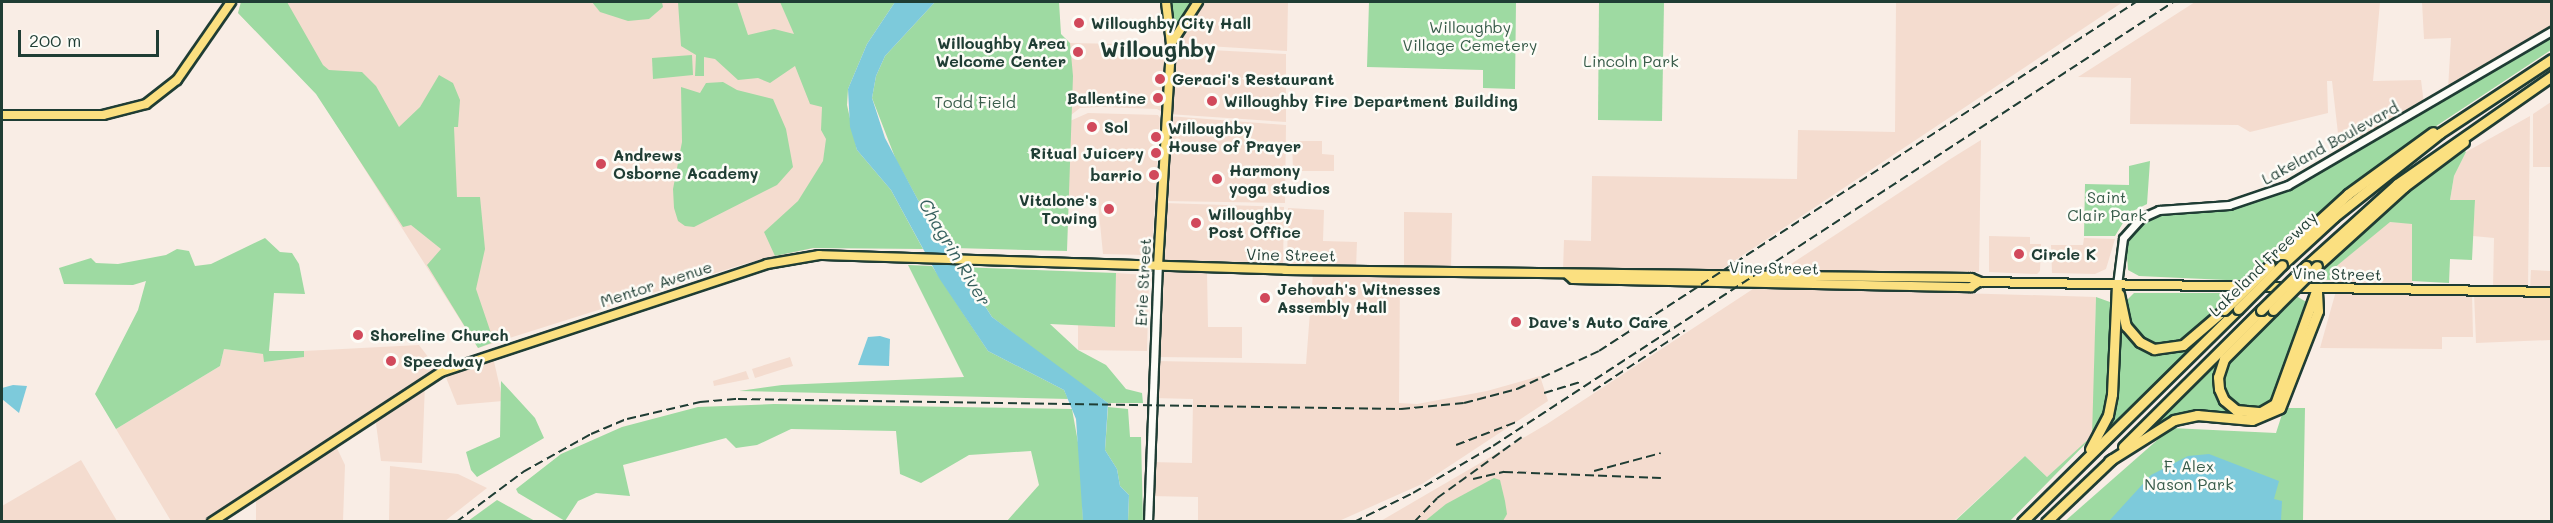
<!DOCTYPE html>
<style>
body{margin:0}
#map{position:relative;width:2553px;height:523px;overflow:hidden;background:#f9ede5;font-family:Mali,sans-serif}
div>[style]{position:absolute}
.built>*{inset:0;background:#f4dccf}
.green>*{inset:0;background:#9edaa2}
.water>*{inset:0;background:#7dcadb}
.roads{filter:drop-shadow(2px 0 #1f3d34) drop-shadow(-2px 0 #1f3d34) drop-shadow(0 2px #1f3d34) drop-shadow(0 -2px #1f3d34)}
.minor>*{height:7px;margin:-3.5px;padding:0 3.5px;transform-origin:3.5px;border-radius:3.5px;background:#fdfcf7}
.major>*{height:8px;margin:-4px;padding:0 4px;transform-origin:4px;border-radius:4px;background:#fbe080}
.highway>*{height:9px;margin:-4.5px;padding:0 4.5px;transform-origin:4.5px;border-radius:4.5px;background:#fbe080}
.rail>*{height:1.5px;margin-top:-0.75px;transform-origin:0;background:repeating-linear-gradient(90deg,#1f3d34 0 9px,transparent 0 13.5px)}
.bridges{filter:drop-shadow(2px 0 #1f3d34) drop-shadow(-2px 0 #1f3d34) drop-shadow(0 2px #1f3d34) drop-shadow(0 -2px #1f3d34)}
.highway-bridge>*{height:9px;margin:-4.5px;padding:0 4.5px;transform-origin:4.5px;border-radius:4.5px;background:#fbe080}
.dots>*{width:16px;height:16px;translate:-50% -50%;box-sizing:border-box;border:3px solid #fdfcf7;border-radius:50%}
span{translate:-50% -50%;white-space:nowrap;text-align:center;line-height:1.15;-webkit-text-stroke:5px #fdfcf7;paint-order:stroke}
.poi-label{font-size:16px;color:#1f3d34;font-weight:700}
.left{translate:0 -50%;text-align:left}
.right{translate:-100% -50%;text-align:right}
.park-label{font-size:16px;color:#385c4a}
.street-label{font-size:16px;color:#1f3d34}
.water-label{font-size:18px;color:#36605e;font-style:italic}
.district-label{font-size:22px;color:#1f3d34;font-weight:700}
.frame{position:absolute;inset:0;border:3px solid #1f3d34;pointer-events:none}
.scale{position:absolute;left:18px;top:30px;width:141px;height:27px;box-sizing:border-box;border:3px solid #1f3d34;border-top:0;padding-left:8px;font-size:18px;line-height:21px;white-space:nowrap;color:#1f3d34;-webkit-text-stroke:4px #fdfcf7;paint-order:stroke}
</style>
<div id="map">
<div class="built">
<div style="clip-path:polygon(241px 2px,822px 2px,851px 246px,813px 248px,744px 264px,478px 348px,317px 94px,238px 13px)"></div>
<div style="clip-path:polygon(1199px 2px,1288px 2px,1287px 51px,1175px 44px)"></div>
<div style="clip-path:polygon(1896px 2px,2123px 2px,1716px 273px,1563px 271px,1564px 240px,1591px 241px,1592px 176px,1797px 179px,1798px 130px,1895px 132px)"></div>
<div style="clip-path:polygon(2195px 2px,2380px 2px,2373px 81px,2421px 80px,2424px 104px,2340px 151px,2332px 81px,2327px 81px,2328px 113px,2250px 132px,2238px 125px,2130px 124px,2131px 78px,2078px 77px)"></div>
<div style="clip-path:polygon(2422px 2px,2551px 2px,2551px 26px,2448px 89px,2451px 38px,2424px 39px)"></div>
<div style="clip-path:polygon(1070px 43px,1170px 45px,1166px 114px,1157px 109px,1100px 107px,1080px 108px,1071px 115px)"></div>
<div style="clip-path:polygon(1172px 48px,1286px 54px,1286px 122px,1168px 114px)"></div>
<div style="clip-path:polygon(2551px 102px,2551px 167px,2533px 167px,2533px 114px)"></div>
<div style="clip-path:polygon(1088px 113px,1158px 115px,1160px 118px,1152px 248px,1145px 250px,1144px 255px,1103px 254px,1098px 203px,1068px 201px,1070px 121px)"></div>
<div style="clip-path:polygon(1168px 116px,1286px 125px,1285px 203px,1164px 201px)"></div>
<div style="clip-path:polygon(2530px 116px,2528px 290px,2493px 289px,2494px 238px,2473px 236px,2475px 200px,2450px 200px,2454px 176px,2466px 152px)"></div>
<div style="clip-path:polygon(1981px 140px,1979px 272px,1782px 270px,1952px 158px)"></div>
<div style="clip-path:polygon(1292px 141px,1322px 141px,1322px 154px,1334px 155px,1334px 171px,1293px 171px)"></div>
<div style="clip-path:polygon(1164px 203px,1284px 207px,1283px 268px,1160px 264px)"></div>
<div style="clip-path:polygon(1288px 208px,1324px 210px,1323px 241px,1357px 242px,1356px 269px,1287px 269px)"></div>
<div style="clip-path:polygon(1404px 212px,1452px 213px,1451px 270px,1404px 269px)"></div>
<div style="clip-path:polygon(2389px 222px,2412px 223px,2412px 288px,2332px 287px,2333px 269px)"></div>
<div style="clip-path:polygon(1989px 236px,2030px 237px,2030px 244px,2041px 244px,2040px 271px,2037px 274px,1989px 272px)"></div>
<div style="clip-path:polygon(2084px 238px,2115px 239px,2106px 269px,2095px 274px,2052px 273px,2051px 245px,2083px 245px)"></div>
<div style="clip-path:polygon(1160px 268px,1207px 272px,1208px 327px,1242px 327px,1242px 358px,1156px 357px)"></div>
<div style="clip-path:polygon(2531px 270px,2551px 271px,2551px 291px,2530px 290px)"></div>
<div style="clip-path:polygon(1116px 273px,1146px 275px,1149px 280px,1147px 351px,1078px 350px,1078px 325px,1115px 327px)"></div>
<div style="clip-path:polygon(1313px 273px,1400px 275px,1399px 403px,1417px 404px,1487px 391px,1540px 376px,1548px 401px,1422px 484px,1339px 521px,1198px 521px,1198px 497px,1150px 496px,1151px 462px,1192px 463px,1193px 399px,1153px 398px,1155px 361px,1306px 364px)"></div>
<div style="clip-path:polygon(1756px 287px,2096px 297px,2093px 436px,2047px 477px,2025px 456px,1954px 521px,1379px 522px,1547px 424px)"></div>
<div style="clip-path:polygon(2336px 291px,2472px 292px,2473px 337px,2442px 337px,2442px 349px,2320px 348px)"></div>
<div style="clip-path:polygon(2474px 292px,2551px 294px,2551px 340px,2476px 343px)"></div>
<div style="clip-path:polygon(419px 345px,438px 370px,208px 521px,171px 521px,116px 429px,220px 366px,224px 349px,264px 354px,264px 362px,304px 357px,304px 351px)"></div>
<div style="clip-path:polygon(493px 357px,503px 401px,457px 405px,445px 375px)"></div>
<div style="clip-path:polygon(790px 357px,793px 366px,755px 378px,752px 369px)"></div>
<div style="clip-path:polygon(746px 371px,749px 379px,714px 386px,713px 381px)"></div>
<div style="clip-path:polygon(425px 383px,422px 463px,381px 461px,375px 416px)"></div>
<div style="clip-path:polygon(335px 444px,345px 465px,343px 521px,256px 522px,256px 498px)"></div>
<div style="clip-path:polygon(81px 460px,117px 521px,2px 521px,2px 506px)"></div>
<div style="clip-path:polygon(390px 466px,458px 474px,487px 488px,445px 521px,389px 521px)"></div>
</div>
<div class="green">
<div style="clip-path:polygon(241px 2px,287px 2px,323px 65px,329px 70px,362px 72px,376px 86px,399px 127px,420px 107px,439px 75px,453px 83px,460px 100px,458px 127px,454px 127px,457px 197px,480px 197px,485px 249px,476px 289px,494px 342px,478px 348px,427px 265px,441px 249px,411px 225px,403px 227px,316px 94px,238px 13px)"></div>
<div style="clip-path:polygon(592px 2px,662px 2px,663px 7px,649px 19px,628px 21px,600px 12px)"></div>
<div style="clip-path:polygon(678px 2px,737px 2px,748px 35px,774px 29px,794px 34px,780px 2px,895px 2px,867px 44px,848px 89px,847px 105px,857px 150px,891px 190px,923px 249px,813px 248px,775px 256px,764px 232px,798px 201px,823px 161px,826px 139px,821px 130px,822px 107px,810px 104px,795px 66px,770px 83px,758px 78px,738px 80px,715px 59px,704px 57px,704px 76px,695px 76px,696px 55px,681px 46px)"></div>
<div style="clip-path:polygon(935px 2px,1059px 2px,1061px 34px,1070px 43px,1073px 76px,1067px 251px,954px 248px,918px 200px,896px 160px,872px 98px,876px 76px,885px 56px)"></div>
<div style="clip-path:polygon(1171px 2px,1190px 2px,1177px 24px,1174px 22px)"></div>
<div style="clip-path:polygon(1369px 2px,1516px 2px,1515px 89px,1483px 88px,1483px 70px,1367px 67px)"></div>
<div style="clip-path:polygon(1599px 2px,1664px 2px,1662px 121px,1598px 120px)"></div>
<div style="clip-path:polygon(2551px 34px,2551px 50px,2391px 156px,2348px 188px,2248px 281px,2139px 276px,2128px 270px,2126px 242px,2149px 217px,2224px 209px,2286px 189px)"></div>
<div style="clip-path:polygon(692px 55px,693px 75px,653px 79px,652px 58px)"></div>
<div style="clip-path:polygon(723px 82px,737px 90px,773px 99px,786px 129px,793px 167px,777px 185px,694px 227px,685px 226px,678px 221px,674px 208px,673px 189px,682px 142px,681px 87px,700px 93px,706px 83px)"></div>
<div style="clip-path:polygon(2462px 148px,2466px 152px,2454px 176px,2450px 200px,2475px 200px,2472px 260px,2450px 259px,2449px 283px,2412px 281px,2412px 224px,2390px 222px,2333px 269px,2332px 280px,2311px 279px,2361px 229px)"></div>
<div style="clip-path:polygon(2150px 161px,2147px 204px,2129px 213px,2115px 236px,2084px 236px,2085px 184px,2129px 185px,2129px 166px)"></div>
<div style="clip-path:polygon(265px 238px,280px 252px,292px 253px,299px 264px,305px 294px,274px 293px,269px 351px,304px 351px,304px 357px,264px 362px,263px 354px,224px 349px,220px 366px,116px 429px,95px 394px,138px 310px,146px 281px,133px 285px,64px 284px,59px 268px,91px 258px,96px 263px,118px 264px,166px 255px,177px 249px,189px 251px,195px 266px,211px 264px)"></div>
<div style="clip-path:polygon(908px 265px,932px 266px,988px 351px,1064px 390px,1068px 399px,739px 391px,782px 385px,964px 377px)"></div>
<div style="clip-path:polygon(960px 267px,1116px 273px,1115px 327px,1050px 324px,1078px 350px,1106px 365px,1126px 389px,1142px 393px,1143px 403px,1108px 403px,1065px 373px,992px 317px)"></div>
<div style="clip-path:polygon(2134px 293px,2235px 293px,2182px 342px,2157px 345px,2140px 335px,2129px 322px,2126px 301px)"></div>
<div style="clip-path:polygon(2293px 294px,2308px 303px,2276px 397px,2263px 408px,2236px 406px,2223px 388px,2226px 363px)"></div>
<div style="clip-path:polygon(2096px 297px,2110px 302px,2109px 382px,2105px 411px,2093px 436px,2010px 521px,1954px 522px,2025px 456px,2047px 477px,2092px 436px)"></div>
<div style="clip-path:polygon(2119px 320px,2131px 341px,2154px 353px,2184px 350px,2197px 342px,2101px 438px,2107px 423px)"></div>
<div style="clip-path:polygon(2224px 353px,2215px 375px,2238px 418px,2202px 413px,2139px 436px)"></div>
<div style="clip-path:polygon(501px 381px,535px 418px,544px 438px,477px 477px,471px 470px,466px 452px,500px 437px)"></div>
<div style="clip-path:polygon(774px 404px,1072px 409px,1081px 459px,1083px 521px,1007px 521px,1039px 485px,1031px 451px,969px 455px,921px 483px,900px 474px,896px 431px,791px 429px,757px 445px,736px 448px,726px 438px,623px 465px,630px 496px,596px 493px,578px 501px,565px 521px,518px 493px,516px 489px,561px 454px,622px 427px,698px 407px)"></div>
<div style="clip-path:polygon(1108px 407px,1128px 409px,1130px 437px,1141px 437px,1143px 521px,1128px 521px,1129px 495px,1120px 486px,1117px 469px,1105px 450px)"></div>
<div style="clip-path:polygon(2284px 408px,2305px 408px,2303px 521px,2064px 522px,2171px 428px,2276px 433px)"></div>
<div style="clip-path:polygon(1494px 478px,1500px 480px,1505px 501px,1507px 514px,1503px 521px,1425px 521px,1446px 504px)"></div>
<div style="clip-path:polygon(497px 500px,535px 521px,468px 521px)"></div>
</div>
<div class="water">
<div style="clip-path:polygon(895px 2px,935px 2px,885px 56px,876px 76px,872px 98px,885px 138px,918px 200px,954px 248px,949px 250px,992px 317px,1108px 403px,1105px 450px,1117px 469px,1120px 486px,1129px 495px,1128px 521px,1083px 521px,1076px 419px,1064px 390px,988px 351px,939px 278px,891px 190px,857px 150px,850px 127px,848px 89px,867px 44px)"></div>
<div style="clip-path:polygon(880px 336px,890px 339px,889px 366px,858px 365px,868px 337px)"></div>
<div style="clip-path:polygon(13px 385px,27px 386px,19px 413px,2px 399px,2px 388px)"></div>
<div style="clip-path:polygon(2209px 454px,2279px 481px,2274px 499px,2282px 501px,2281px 521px,2109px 521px,2151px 475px,2188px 456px)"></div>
</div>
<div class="roads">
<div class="minor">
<div style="left:2117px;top:285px;width:47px;rotate:-82.7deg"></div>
<div style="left:2123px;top:238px;width:27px;rotate:-48deg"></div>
<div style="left:2141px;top:218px;width:20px;rotate:-24deg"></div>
<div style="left:2159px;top:210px;width:70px;rotate:-4.1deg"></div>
<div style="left:2229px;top:205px;width:62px;rotate:-18.7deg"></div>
<div style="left:2288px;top:185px;width:306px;rotate:-30.3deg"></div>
<div style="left:1148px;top:522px;width:256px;rotate:-87.8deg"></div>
</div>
<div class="major">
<div style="left:1171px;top:44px;width:50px;rotate:-57.3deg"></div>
<div style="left:2px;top:115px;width:101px"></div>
<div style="left:103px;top:115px;width:44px;rotate:-14.3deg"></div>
<div style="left:146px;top:104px;width:39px;rotate:-38deg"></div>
<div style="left:177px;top:80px;width:95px;rotate:-55.3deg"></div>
<div style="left:1158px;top:266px;width:222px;rotate:-86.6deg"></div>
<div style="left:1171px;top:44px;width:42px;rotate:-96.8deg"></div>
<div style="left:1568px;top:275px;width:6px;rotate:39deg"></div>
<div style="left:1573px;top:279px;width:398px;rotate:1.2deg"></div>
<div style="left:1971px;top:287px;width:9px;rotate:-32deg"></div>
<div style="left:212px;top:522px;width:274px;rotate:-33.2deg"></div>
<div style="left:441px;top:372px;width:343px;rotate:-18.3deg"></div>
<div style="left:767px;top:264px;width:53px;rotate:-9.8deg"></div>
<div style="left:819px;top:255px;width:466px;rotate:1.8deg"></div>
<div style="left:1285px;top:270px;width:686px;rotate:0.67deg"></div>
<div style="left:1971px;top:278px;width:11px;rotate:22deg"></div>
<div style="left:1981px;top:282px;width:571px;rotate:1deg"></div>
</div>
<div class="highway">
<div style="left:2270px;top:265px;width:105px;rotate:-42.3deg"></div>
<div style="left:2348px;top:194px;width:105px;rotate:-36.1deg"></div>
<div style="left:2282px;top:265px;width:71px;rotate:-42.7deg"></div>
<div style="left:2334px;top:217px;width:135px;rotate:-38.4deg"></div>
<div style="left:2440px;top:133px;width:134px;rotate:-33.5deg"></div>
<div style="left:2306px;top:266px;width:122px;rotate:-42deg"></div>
<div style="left:2397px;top:184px;width:189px;rotate:-34.9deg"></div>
<div style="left:2317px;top:266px;width:118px;rotate:-42.2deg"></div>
<div style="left:2404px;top:187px;width:75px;rotate:-36.9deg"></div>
<div style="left:2119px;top:294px;width:33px;rotate:78deg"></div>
<div style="left:2126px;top:326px;width:21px;rotate:49deg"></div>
<div style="left:2140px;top:342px;width:16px;rotate:27deg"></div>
<div style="left:2154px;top:349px;width:29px;rotate:-8deg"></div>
<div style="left:2183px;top:345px;width:54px;rotate:-40.5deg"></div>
<div style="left:2273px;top:310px;width:69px;rotate:135deg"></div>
<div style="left:2224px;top:359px;width:19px;rotate:108deg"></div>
<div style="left:2218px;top:377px;width:12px;rotate:85deg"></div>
<div style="left:2219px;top:389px;width:12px;rotate:66deg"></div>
<div style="left:2224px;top:400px;width:16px;rotate:40deg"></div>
<div style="left:2236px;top:410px;width:25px;rotate:5deg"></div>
<div style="left:2261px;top:412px;width:16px;rotate:-30deg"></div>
<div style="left:2275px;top:404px;width:120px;rotate:-70.1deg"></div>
<div style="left:2123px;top:447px;width:194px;rotate:-44.8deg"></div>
<div style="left:2090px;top:449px;width:38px;rotate:-62deg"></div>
<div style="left:2108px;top:415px;width:21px;rotate:-79deg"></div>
<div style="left:2112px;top:394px;width:109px;rotate:-87.4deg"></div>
<div style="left:2109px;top:461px;width:77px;rotate:-32.2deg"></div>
<div style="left:2174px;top:420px;width:24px;rotate:-12deg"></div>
<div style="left:2197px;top:415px;width:55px;rotate:5.2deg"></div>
<div style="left:2252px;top:420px;width:30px;rotate:-23deg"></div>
<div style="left:2280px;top:408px;width:104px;rotate:-68.6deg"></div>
<div style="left:2318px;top:311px;width:22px;rotate:-93deg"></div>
<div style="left:2022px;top:522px;width:303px;rotate:-44.6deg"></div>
<div style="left:2046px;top:522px;width:91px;rotate:-43.7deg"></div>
</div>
</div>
<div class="rail">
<div style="left:1593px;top:391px;width:110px;rotate:-33.5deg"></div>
<div style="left:1544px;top:393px;width:37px;rotate:-17deg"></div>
<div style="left:1456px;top:445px;width:67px;rotate:-20.9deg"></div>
<div style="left:1594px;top:471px;width:69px;rotate:-15deg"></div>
<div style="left:1473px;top:479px;width:32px;rotate:-13deg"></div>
<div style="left:1504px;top:472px;width:157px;rotate:2.2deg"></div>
<div style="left:456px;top:522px;width:84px;rotate:-36.7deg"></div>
<div style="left:523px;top:472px;width:78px;rotate:-29.2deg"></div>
<div style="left:591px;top:434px;width:39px;rotate:-23deg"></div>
<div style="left:627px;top:419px;width:75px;rotate:-13.1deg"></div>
<div style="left:700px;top:402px;width:38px;rotate:-5deg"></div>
<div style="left:738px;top:399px;width:663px;rotate:0.86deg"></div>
<div style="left:1401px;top:409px;width:63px;rotate:-5.4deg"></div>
<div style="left:1464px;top:403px;width:55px;rotate:-14.8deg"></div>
<div style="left:1517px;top:389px;width:90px;rotate:-24.9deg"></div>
<div style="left:1599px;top:351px;width:640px;rotate:-33.02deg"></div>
<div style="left:1354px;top:522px;width:66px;rotate:-26.2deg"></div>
<div style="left:1413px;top:493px;width:93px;rotate:-30.4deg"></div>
<div style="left:1493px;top:446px;width:812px;rotate:-33.14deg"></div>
<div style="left:1414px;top:522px;width:33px;rotate:-46deg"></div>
<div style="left:1437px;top:498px;width:105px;rotate:-35.7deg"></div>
</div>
<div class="bridges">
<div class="highway-bridge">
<div style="left:2238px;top:309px;width:62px;rotate:-45deg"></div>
<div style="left:2224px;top:310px;width:64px;rotate:-44.4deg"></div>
<div style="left:2261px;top:310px;width:63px;rotate:-44.4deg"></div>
<div style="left:2273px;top:310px;width:62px;rotate:-45deg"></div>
</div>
</div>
<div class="dots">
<div style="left:1079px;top:23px;background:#d1495b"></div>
<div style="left:1078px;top:52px;background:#d1495b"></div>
<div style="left:1160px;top:79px;background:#d1495b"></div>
<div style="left:1158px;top:98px;background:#d1495b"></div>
<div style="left:1212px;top:101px;background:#d1495b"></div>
<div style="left:1092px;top:127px;background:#d1495b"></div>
<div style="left:1156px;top:137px;background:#d1495b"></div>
<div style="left:1156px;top:153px;background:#d1495b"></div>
<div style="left:601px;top:164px;background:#d1495b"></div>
<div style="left:1154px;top:175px;background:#d1495b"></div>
<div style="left:1217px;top:179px;background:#d1495b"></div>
<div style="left:1109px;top:209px;background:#d1495b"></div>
<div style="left:1196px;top:223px;background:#d1495b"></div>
<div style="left:2019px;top:254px;background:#d1495b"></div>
<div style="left:1265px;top:298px;background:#d1495b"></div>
<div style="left:1516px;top:322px;background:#d1495b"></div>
<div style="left:358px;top:335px;background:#d1495b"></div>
<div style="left:391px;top:361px;background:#d1495b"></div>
</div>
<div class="poi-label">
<span class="left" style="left:1091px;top:23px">Willoughby City Hall</span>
<span class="right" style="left:1066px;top:52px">Willoughby Area<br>Welcome Center</span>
<span class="left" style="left:1172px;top:79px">Geraci's Restaurant</span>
<span class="right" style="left:1146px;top:98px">Ballentine</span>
<span class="left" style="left:1224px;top:101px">Willoughby Fire Department Building</span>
<span class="left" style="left:1104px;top:127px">Sol</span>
<span class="left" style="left:1168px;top:137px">Willoughby<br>House of Prayer</span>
<span class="right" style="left:1144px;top:153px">Ritual Juicery</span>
<span class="left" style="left:613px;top:164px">Andrews<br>Osborne Academy</span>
<span class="left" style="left:1229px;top:179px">Harmony<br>yoga studios</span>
<span class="right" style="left:1142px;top:175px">barrio</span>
<span class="right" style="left:1097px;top:209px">Vitalone's<br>Towing</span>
<span class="left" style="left:1208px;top:223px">Willoughby<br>Post Office</span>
<span class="left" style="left:2031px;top:254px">Circle K</span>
<span class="left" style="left:1277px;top:298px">Jehovah's Witnesses<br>Assembly Hall</span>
<span class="left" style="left:1528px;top:322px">Dave's Auto Care</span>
<span class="left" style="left:370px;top:335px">Shoreline Church</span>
<span class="left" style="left:403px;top:361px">Speedway</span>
</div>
<div class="park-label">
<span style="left:1470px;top:36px">Willoughby<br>Village Cemetery</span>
<span style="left:1631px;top:61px">Lincoln Park</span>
<span style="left:975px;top:102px">Todd Field</span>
<span style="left:2107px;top:206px">Saint<br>Clair Park</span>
<span style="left:2189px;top:475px">F. Alex<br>Nason Park</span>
</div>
<div class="street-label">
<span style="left:2330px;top:143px;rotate:-29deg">Lakeland Boulevard</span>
<span style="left:1291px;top:255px;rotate:1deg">Vine Street</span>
<span style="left:2263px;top:264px;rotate:-44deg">Lakeland Freeway</span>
<span style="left:1774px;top:268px;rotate:1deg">Vine Street</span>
<span style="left:2337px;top:274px;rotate:1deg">Vine Street</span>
<span style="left:1143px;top:282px;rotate:-87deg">Erie Street</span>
<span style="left:656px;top:284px;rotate:-18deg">Mentor Avenue</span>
</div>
<div class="water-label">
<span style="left:955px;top:252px;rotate:59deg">Chagrin River</span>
</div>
<div class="district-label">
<span style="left:1158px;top:49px">Willoughby</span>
</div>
<div class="frame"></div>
<div class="scale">200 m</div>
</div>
